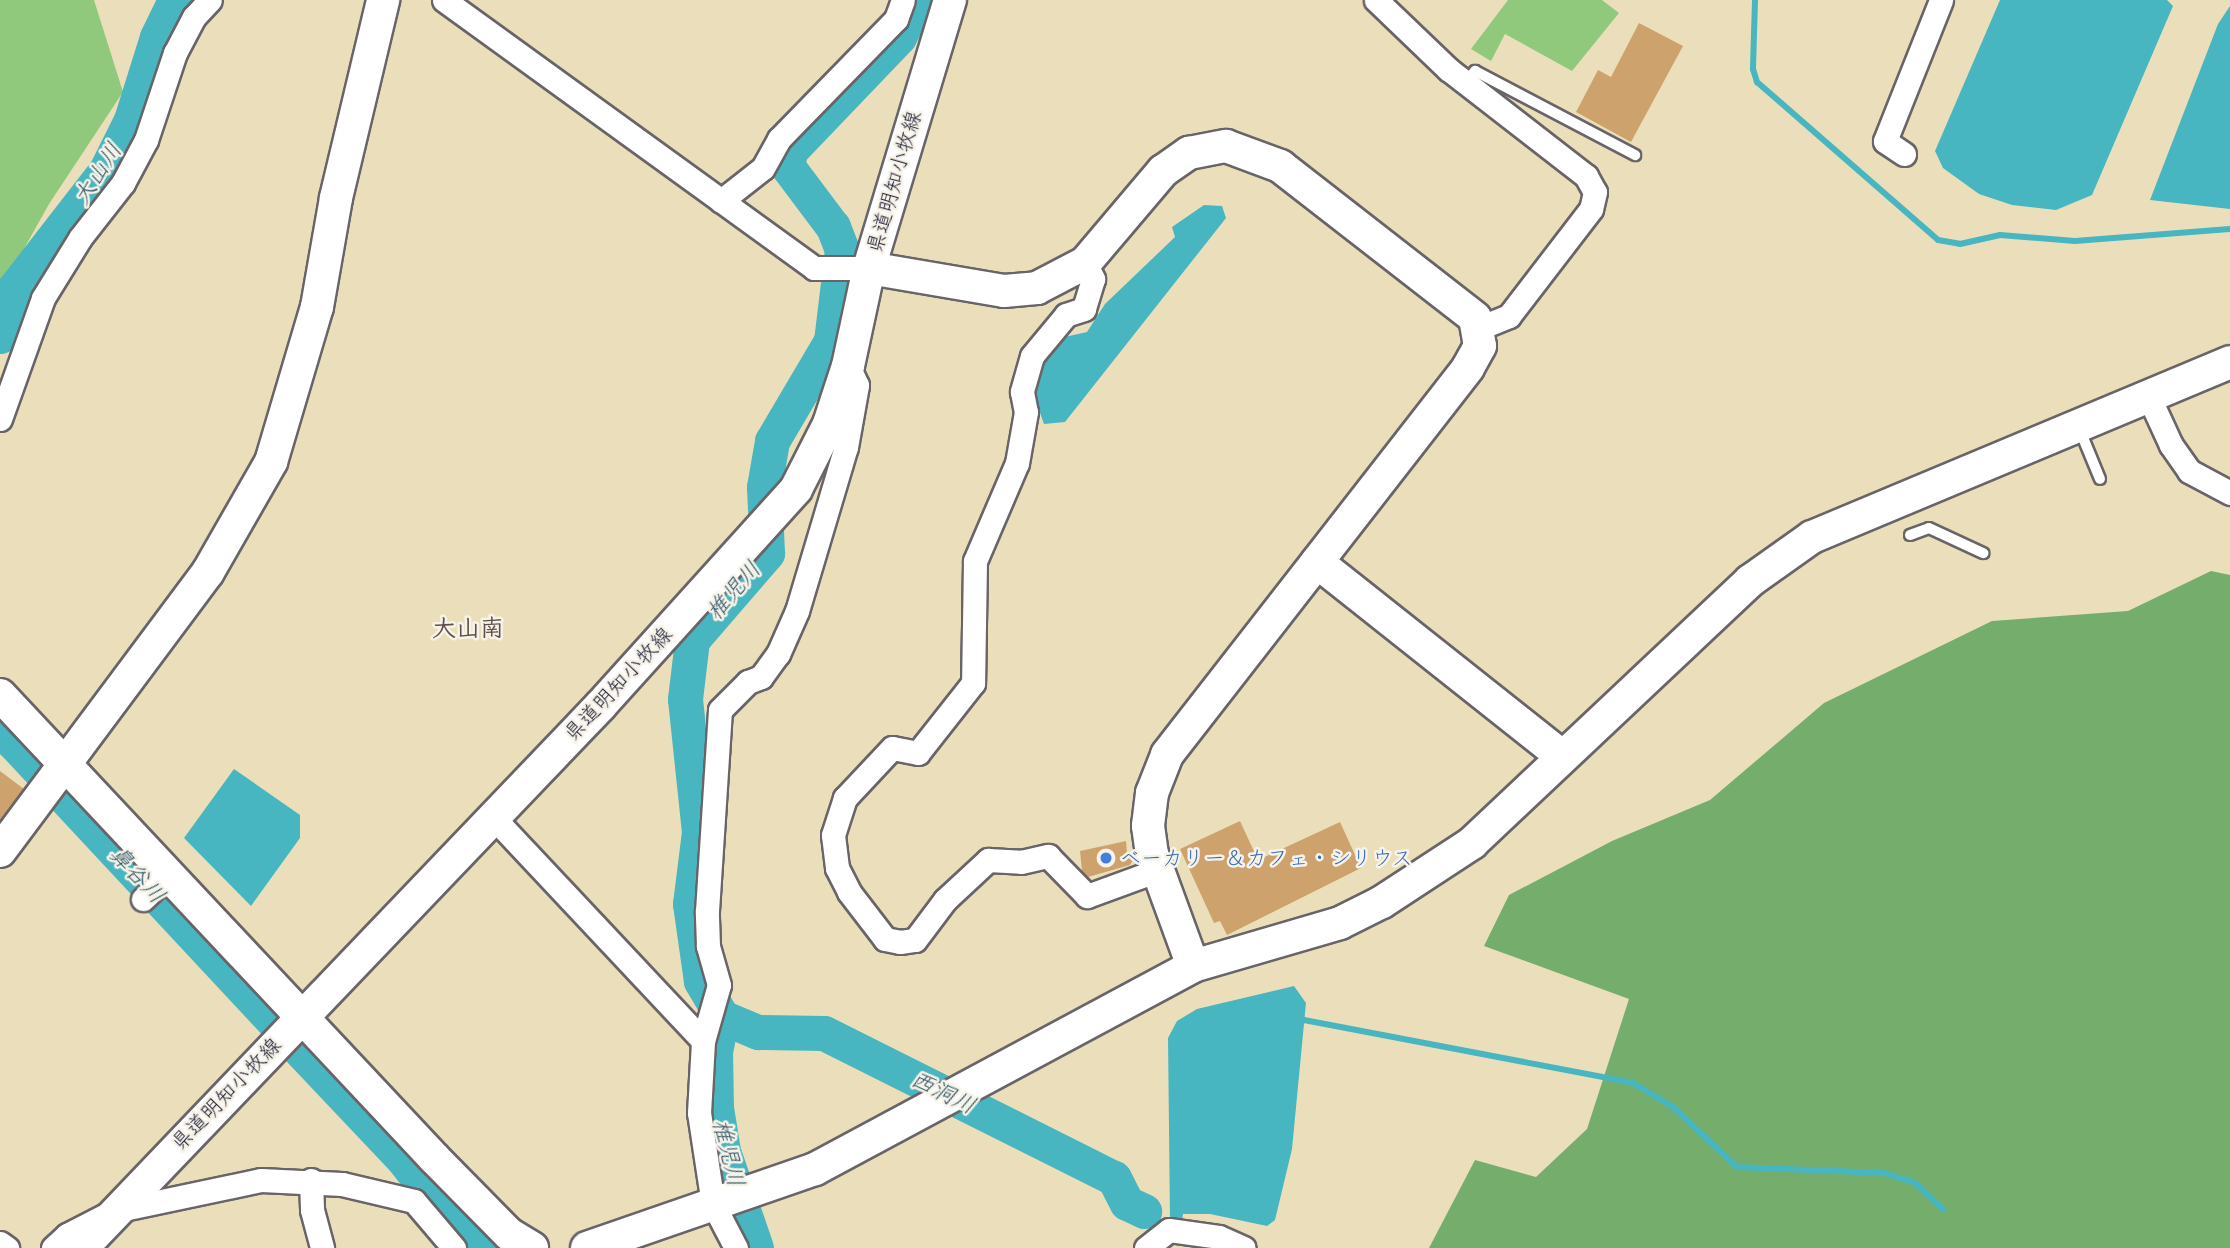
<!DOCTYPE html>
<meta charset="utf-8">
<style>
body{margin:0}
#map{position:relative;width:2230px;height:1248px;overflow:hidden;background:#ebdfbb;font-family:Sriracha,"Klee One",sans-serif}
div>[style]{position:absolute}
.green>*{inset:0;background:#91c97c}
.forest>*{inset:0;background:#74ad6c}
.water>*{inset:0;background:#47b6c0}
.stream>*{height:6px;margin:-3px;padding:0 3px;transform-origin:3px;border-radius:3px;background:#47b6c0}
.river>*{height:35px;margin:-17.5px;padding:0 17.5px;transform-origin:17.5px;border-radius:17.5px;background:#47b6c0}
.building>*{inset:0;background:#cea26d}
.roads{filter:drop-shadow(2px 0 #686468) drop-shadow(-2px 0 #686468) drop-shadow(0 2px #686468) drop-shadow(0 -2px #686468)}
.lane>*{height:10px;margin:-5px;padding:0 5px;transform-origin:5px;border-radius:5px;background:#fff}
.street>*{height:23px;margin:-11.5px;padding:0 11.5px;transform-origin:11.5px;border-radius:11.5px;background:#fff}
.secondary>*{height:32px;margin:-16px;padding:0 16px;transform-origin:16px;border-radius:16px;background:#fff}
.dots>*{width:19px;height:19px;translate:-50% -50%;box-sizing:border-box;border:4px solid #f7f3e8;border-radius:50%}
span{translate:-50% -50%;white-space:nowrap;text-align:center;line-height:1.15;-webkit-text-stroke:5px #f7f3e8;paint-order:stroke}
.street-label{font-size:21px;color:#22223b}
.shop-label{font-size:21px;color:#366cbe}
.left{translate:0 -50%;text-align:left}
.water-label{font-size:23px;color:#2f566a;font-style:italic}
.quarter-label{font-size:24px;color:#5e4f4c;font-weight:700}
</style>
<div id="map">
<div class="green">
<div style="clip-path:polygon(0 0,94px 0,123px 92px,49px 204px,6px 281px,0 307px)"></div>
<div style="clip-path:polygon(1508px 0,1602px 0,1619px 13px,1572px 71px,1505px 34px,1491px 61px,1471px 49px)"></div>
</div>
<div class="forest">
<div style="clip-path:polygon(2211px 571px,2230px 575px,2230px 1248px,1429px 1248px,1475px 1160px,1536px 1177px,1587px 1129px,1629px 999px,1484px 946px,1509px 895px,1612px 841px,1710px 800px,1824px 703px,1992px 621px,2128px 611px)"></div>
</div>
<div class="water">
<div style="clip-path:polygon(2000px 0,2167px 0,2173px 6px,2092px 195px,2056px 210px,2012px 205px,1979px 194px,1943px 168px,1935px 151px)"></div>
<div style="clip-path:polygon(2230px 6px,2230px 209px,2150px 200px,2218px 24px)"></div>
<div style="clip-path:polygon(1204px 205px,1222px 206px,1226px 218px,1065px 422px,1044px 424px,1035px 399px,1038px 375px,1060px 338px,1087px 332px,1105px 304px,1175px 237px,1172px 227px)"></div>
<div style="clip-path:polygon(234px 769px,300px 815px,300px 838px,251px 906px,184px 838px)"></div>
<div style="clip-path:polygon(1294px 986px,1306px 1003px,1292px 1149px,1275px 1220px,1267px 1226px,1210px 1214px,1183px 1214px,1182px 1222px,1170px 1221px,1168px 1038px,1177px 1021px,1197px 1009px)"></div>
</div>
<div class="stream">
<div style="left:1755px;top:0;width:69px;rotate:91.7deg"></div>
<div style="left:1753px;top:69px;width:14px;rotate:73deg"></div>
<div style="left:1757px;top:82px;width:240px;rotate:41.1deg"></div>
<div style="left:1938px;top:240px;width:22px;rotate:10deg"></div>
<div style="left:1960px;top:244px;width:41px;rotate:-12.7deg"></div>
<div style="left:2000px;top:235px;width:75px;rotate:4.6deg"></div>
<div style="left:2075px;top:241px;width:155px;rotate:-4.4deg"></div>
<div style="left:1299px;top:1024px;width:6px;rotate:-39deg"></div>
<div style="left:1304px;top:1020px;width:335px;rotate:10.8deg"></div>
<div style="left:1633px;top:1083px;width:47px;rotate:31deg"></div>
<div style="left:1673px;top:1107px;width:88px;rotate:43.2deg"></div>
<div style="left:1737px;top:1167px;width:147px;rotate:2.3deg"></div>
<div style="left:1884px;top:1173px;width:31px;rotate:17deg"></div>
<div style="left:1914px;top:1182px;width:40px;rotate:43deg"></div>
</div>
<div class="river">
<div style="left:0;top:336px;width:48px;rotate:-74.2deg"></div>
<div style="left:13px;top:290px;width:152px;rotate:-52.2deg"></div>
<div style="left:106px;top:170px;width:56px;rotate:-63.4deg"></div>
<div style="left:131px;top:120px;width:87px;rotate:-72.6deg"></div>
<div style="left:157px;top:37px;width:41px;rotate:-64.1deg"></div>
<div style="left:5px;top:725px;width:19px;rotate:65deg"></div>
<div style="left:13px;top:742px;width:381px;rotate:47deg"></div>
<div style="left:722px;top:1017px;width:39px;rotate:23deg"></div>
<div style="left:758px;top:1032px;width:66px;rotate:0.9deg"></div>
<div style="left:824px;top:1033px;width:324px;rotate:26.6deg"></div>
<div style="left:1114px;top:1178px;width:28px;rotate:63deg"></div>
<div style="left:1127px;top:1203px;width:19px;rotate:25deg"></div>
<div style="left:296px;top:1046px;width:156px;rotate:46.6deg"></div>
<div style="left:403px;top:1159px;width:86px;rotate:52.1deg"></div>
<div style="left:456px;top:1227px;width:33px;rotate:40deg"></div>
<div style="left:756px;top:1248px;width:102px;rotate:-108.8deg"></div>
<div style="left:723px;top:1151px;width:44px;rotate:-99.2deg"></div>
<div style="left:716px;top:1108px;width:56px;rotate:-91deg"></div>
<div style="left:715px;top:1052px;width:36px;rotate:-79deg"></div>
<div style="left:722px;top:1017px;width:42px;rotate:-120.3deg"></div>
<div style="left:701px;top:981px;width:78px;rotate:-98.1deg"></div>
<div style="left:690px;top:904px;width:73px;rotate:-82.9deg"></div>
<div style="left:699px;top:832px;width:134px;rotate:-96deg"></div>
<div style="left:685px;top:699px;width:59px;rotate:-83.2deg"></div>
<div style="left:692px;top:640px;width:115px;rotate:-49.2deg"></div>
<div style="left:767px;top:553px;width:66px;rotate:-92.6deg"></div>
<div style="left:764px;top:487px;width:47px;rotate:-80.1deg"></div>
<div style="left:772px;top:441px;width:116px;rotate:-59.5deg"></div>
<div style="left:831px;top:341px;width:92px;rotate:-83.1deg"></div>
<div style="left:842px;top:250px;width:25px;rotate:-111deg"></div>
<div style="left:833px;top:227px;width:75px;rotate:-126.9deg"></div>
<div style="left:788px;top:167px;width:15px;rotate:-86deg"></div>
<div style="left:789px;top:152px;width:159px;rotate:-46.3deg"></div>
<div style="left:899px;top:37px;width:42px;rotate:-62.8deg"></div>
</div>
<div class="building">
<div style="clip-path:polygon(1639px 23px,1683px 46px,1631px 142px,1576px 112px,1598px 70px,1611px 77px)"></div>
<div style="clip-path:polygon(0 771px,24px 789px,0 820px)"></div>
<div style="clip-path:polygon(1240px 821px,1258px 860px,1340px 822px,1361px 868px,1227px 935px,1220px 921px,1214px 923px,1180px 849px)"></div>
<div style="clip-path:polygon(1126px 841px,1127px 853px,1134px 859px,1130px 865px,1088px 877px,1082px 871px,1080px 851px)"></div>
</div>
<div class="roads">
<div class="lane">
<div style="left:1465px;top:83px;width:16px;rotate:-50deg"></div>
<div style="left:1475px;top:71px;width:181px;rotate:27.7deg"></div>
<div style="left:2079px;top:428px;width:55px;rotate:67.6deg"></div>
<div style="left:1910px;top:535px;width:20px;rotate:-20deg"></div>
<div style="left:1929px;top:528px;width:60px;rotate:24.8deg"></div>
</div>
<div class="street">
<div style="left:444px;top:0;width:457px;rotate:35.9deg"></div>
<div style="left:814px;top:268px;width:55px"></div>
<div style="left:1376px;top:0;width:100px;rotate:43.8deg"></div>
<div style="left:1448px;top:69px;width:175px;rotate:37.8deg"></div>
<div style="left:1586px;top:176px;width:18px;rotate:61deg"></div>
<div style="left:1595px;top:192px;width:17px;rotate:103deg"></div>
<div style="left:1591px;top:209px;width:135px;rotate:127.5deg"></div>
<div style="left:1509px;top:316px;width:32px;rotate:158deg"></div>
<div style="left:1904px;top:154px;width:23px;rotate:-146deg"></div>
<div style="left:1885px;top:141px;width:152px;rotate:-68.3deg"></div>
<div style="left:721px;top:201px;width:53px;rotate:-38.2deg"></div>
<div style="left:763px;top:168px;width:33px;rotate:-61deg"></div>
<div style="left:779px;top:139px;width:168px;rotate:-45.7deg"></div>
<div style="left:896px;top:19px;width:20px;rotate:-70deg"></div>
<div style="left:1085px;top:263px;width:18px;rotate:63deg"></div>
<div style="left:1093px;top:279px;width:31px;rotate:107deg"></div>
<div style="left:1084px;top:309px;width:19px;rotate:162deg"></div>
<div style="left:1066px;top:315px;width:53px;rotate:129.7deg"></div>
<div style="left:1032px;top:356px;width:37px;rotate:106deg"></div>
<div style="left:1022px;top:392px;width:20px;rotate:79deg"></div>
<div style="left:1026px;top:412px;width:52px;rotate:100deg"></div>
<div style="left:1017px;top:463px;width:107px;rotate:113.2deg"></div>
<div style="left:975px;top:561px;width:122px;rotate:90.9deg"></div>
<div style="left:973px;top:683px;width:89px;rotate:128.2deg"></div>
<div style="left:918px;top:753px;width:26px;rotate:-169deg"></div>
<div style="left:892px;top:748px;width:69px;rotate:133.2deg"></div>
<div style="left:845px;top:798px;width:39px;rotate:108deg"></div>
<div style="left:833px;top:835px;width:33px;rotate:83deg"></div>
<div style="left:837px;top:868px;width:27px;rotate:63deg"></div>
<div style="left:849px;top:892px;width:59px;rotate:52.5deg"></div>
<div style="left:885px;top:939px;width:15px;rotate:11deg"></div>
<div style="left:900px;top:942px;width:15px;rotate:-8deg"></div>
<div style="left:915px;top:940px;width:50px;rotate:-53.1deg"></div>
<div style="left:945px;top:900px;width:59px;rotate:-42.9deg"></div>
<div style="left:988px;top:860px;width:33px;rotate:3deg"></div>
<div style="left:1021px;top:862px;width:28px;rotate:-13deg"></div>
<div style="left:1048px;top:856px;width:56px;rotate:45.7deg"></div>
<div style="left:1087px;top:896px;width:76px;rotate:-20.1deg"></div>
<div style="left:2148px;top:395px;width:55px;rotate:65.3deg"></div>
<div style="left:2171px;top:445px;width:32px;rotate:55deg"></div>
<div style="left:2189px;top:471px;width:47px;rotate:28.2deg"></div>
<div style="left:0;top:419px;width:128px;rotate:-70.4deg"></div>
<div style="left:43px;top:298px;width:70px;rotate:-58.3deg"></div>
<div style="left:80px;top:238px;width:70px;rotate:-52deg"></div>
<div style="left:123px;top:183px;width:49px;rotate:-61.9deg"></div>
<div style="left:146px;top:140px;width:92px;rotate:-71.6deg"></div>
<div style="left:175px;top:53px;width:41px;rotate:-62.2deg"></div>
<div style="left:194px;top:17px;width:23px;rotate:-47deg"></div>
<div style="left:492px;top:816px;width:308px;rotate:46.8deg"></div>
<div style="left:143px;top:899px;width:33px;rotate:-43deg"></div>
<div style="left:311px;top:1180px;width:30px;rotate:88deg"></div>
<div style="left:312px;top:1210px;width:39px;rotate:75deg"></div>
<div style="left:0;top:1243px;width:9px;rotate:36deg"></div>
<div style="left:53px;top:1248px;width:19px;rotate:-43deg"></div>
<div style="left:67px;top:1235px;width:53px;rotate:-27.1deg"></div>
<div style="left:114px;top:1211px;width:150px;rotate:-11.9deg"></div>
<div style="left:261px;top:1180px;width:81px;rotate:2.8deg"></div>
<div style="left:342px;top:1184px;width:74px;rotate:13.3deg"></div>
<div style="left:414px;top:1201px;width:62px;rotate:49.6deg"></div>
<div style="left:736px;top:1248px;width:50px;rotate:-117.6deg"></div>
<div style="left:713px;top:1204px;width:92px;rotate:-98.7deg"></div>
<div style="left:699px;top:1113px;width:72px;rotate:-86.8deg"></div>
<div style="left:703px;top:1041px;width:58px;rotate:-74.1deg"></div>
<div style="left:719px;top:985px;width:41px;rotate:-105.8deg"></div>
<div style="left:708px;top:946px;width:35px;rotate:-92deg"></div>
<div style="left:707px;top:911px;width:201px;rotate:-86.3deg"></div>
<div style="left:720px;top:710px;width:40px;rotate:-45deg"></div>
<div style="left:748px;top:682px;width:14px;rotate:-21deg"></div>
<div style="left:761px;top:677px;width:29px;rotate:-54deg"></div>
<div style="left:778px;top:654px;width:47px;rotate:-66.2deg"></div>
<div style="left:797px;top:611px;width:171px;rotate:-73.4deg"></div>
<div style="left:846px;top:447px;width:63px;rotate:-79.9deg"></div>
<div style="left:857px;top:385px;width:19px;rotate:-115deg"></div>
<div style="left:1146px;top:1248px;width:29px;rotate:-38deg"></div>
<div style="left:1169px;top:1230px;width:50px;rotate:8deg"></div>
<div style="left:1219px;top:1237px;width:27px;rotate:24deg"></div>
</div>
<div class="secondary">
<div style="left:869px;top:268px;width:137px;rotate:9.7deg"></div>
<div style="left:1004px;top:291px;width:33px;rotate:-5deg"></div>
<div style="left:1037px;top:288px;width:54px;rotate:-27.5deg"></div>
<div style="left:1085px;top:263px;width:121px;rotate:-49.7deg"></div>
<div style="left:1163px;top:171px;width:32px;rotate:-35deg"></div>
<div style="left:1189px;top:153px;width:38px;rotate:-11deg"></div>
<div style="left:1226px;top:146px;width:58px;rotate:20.3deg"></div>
<div style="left:1280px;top:166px;width:247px;rotate:37.9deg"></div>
<div style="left:1475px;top:318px;width:28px;rotate:80deg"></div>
<div style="left:1480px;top:346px;width:25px;rotate:119deg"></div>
<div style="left:1468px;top:368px;width:490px;rotate:127.9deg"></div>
<div style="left:1167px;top:755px;width:41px;rotate:111.5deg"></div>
<div style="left:1152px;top:793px;width:33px;rotate:97deg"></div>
<div style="left:1148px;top:826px;width:28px;rotate:82deg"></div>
<div style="left:1152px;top:854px;width:119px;rotate:69.9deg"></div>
<div style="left:1317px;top:562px;width:313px;rotate:38.4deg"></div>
<div style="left:0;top:695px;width:635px;rotate:46.85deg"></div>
<div style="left:434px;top:1158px;width:107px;rotate:45.4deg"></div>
<div style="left:509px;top:1234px;width:27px;rotate:31deg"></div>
<div style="left:0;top:851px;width:348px;rotate:-53.3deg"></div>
<div style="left:208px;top:572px;width:127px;rotate:-60.2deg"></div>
<div style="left:271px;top:462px;width:162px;rotate:-73.5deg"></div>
<div style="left:317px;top:307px;width:111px;rotate:-80.1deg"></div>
<div style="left:336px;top:198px;width:204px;rotate:-76.6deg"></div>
<div style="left:82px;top:1248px;width:751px;rotate:-46.29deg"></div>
<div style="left:601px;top:705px;width:291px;rotate:-47.9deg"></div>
<div style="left:796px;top:489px;width:73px;rotate:-63.1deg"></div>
<div style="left:829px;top:424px;width:61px;rotate:-71.9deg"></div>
<div style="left:848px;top:366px;width:100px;rotate:-77.9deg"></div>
<div style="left:869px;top:268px;width:280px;rotate:-73.2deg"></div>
<div style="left:587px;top:1248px;width:241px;rotate:-19.1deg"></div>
<div style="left:815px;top:1169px;width:429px;rotate:-28.2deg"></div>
<div style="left:1193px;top:966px;width:153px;rotate:-16.3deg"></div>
<div style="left:1340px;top:923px;width:47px;rotate:-26.6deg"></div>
<div style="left:1382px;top:902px;width:108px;rotate:-33.2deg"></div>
<div style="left:1472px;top:843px;width:382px;rotate:-43.3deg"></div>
<div style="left:1750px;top:581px;width:76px;rotate:-35.4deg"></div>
<div style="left:1812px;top:537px;width:453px;rotate:-22.7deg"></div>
</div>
</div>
<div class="dots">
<div style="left:1106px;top:858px;background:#3f7fe0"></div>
</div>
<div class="street-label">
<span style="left:894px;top:182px;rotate:-74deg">県道明知小牧線</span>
<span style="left:618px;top:684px;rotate:-47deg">県道明知小牧線</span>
<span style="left:226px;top:1094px;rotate:-46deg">県道明知小牧線</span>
</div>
<div class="shop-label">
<span class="left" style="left:1120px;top:858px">ベーカリー＆カフェ・シリウス</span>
</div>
<div class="water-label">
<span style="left:98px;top:174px;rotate:-57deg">大山川</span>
<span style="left:734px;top:591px;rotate:-49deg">椎児川</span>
<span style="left:137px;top:875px;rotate:47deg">鼻谷川</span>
<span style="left:943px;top:1093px;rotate:26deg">西洞川</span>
<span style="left:728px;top:1153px;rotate:76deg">椎児川</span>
</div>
<div class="quarter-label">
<span style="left:468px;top:629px">大山南</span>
</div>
</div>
